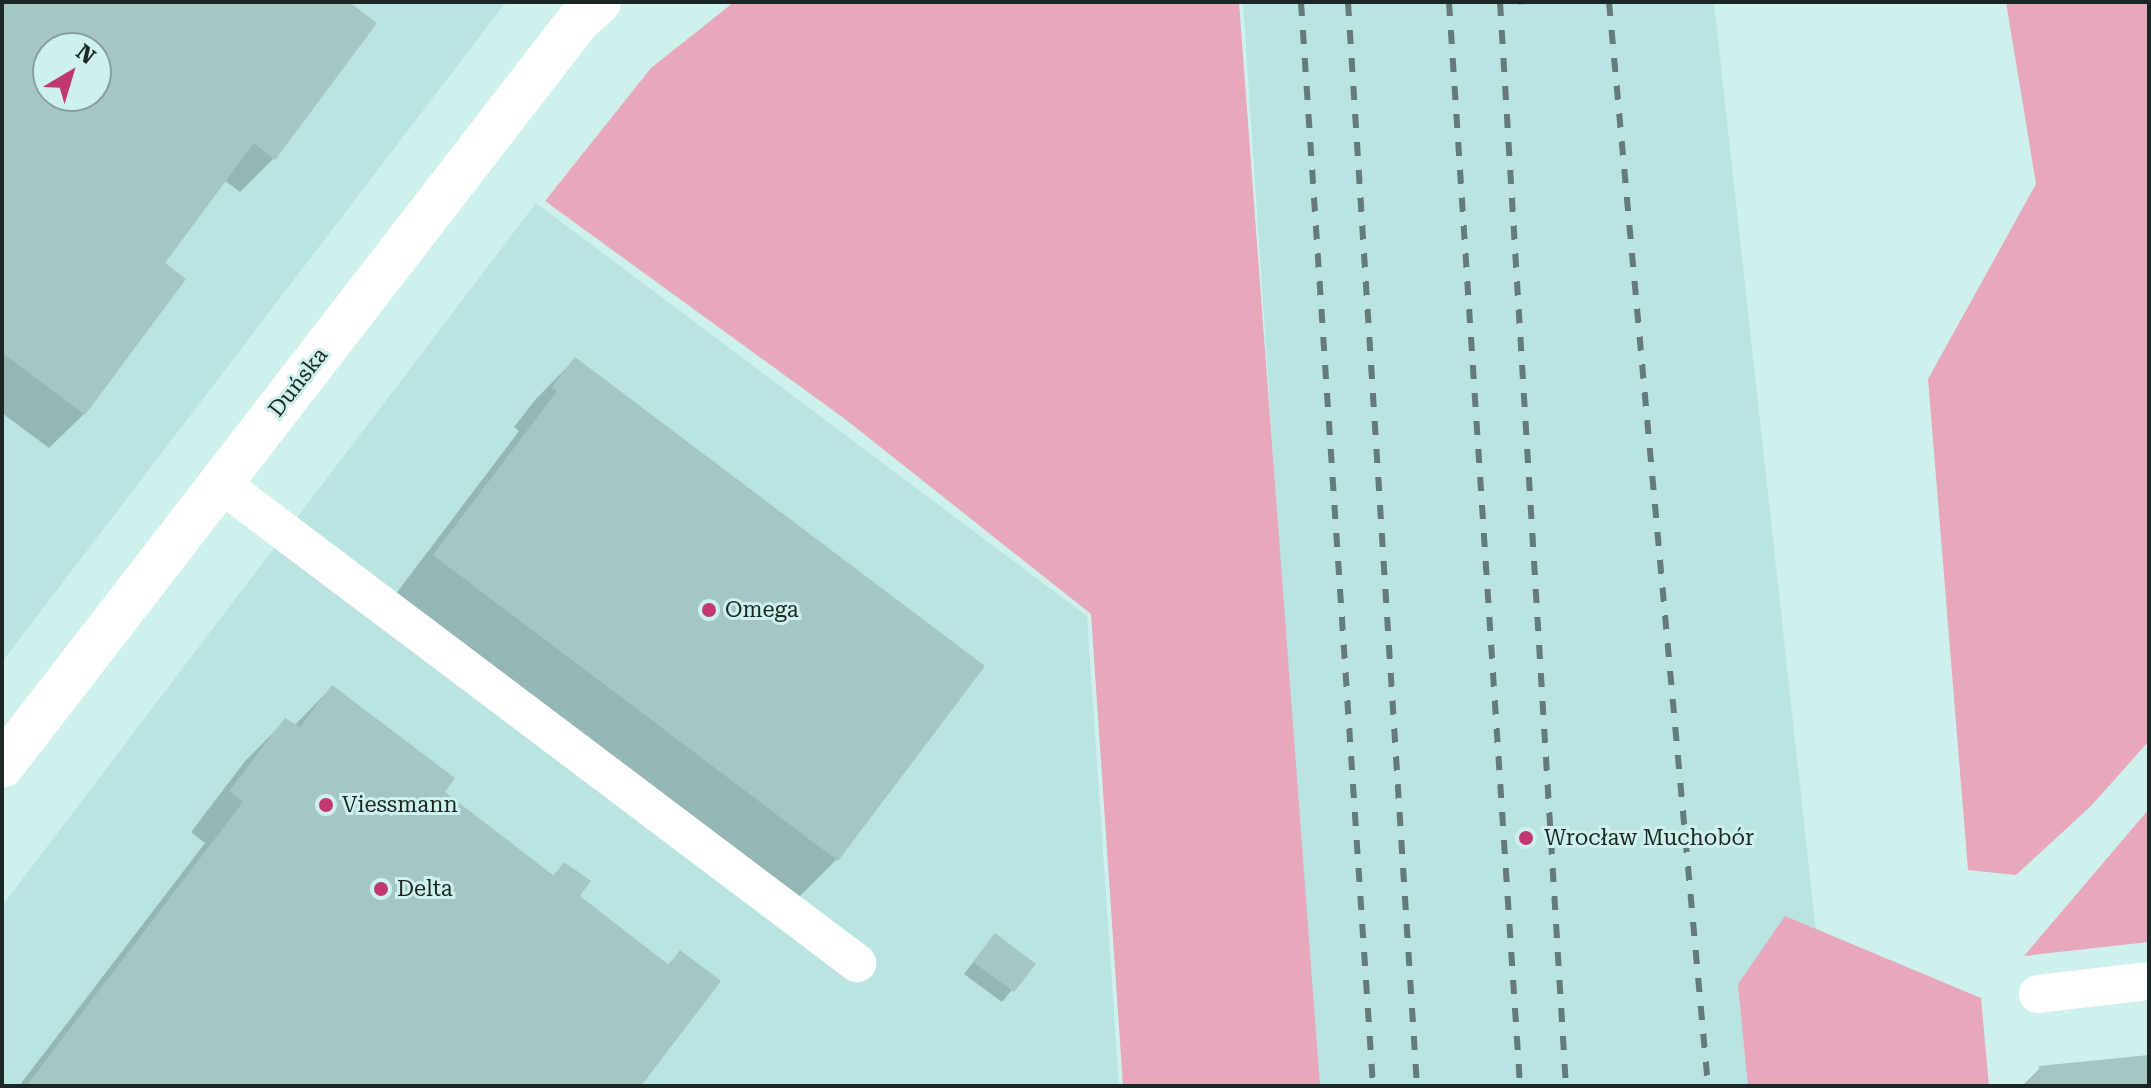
<!DOCTYPE html>
<meta charset="utf-8">
<style>
body{margin:0}
#map{position:relative;width:2151px;height:1088px;overflow:hidden;background:#cff1ee;font-family:"Roboto Serif",serif}
div>[style]{position:absolute}
.built>*{inset:0;background:#bae4e1}
.green>*{inset:0;background:#e8a8bc}
.shadow>*{inset:0;background:#0003}
.building>*{inset:0;background:#a5c6c3}
.service>*{height:38px;margin:-19px;padding:0 19px;transform-origin:19px;border-radius:19px;background:#fff}
.minor>*{height:44px;margin:-22px;padding:0 22px;transform-origin:22px;border-radius:22px;background:#fff}
.rail>*{height:6px;margin-top:-3px;transform-origin:0;background:repeating-linear-gradient(90deg,#657b79 0 14px,transparent 0 28px)}
.dots>*{width:22px;height:22px;translate:-50% -50%;box-sizing:border-box;border:4px solid #cff1ee;border-radius:50%}
span{translate:-50% -50%;white-space:nowrap;text-align:center;line-height:1.15;-webkit-text-stroke:6px #cff1ee;paint-order:stroke}
.street-label{font-size:22px;color:#1a2726}
.poi-label{font-size:22px;color:#1a2726}
.left{translate:0 -50%;text-align:left}
.frame{position:absolute;inset:0;border:4px solid #1a2726;pointer-events:none}
.north{position:absolute;left:32px;top:32px;width:80px;height:80px;box-sizing:border-box;background:#cff1ee;border:2px solid #87a09e;border-radius:50%;rotate:38deg;font-size:22px;font-weight:700;line-height:32px;text-align:center;color:#1a2726}
.north::after{content:'';display:block;margin:auto;width:28px;height:36px;background:#c03771;clip-path:polygon(50% 0,100% 100%,50% 72%,0 100%)}
</style>
<div id="map">
<div class="built">
<div style="clip-path:polygon(evenodd,2px 2px,506px 2px,2px 662px,2px 2px,48px 48px,96px 48px,96px 96px,48px 96px,48px 48px)"></div>
<div style="clip-path:polygon(1243px 2px,1714px 2px,1833px 1086px,1315px 1086px)"></div>
<div style="clip-path:polygon(536px 203px,1087px 616px,1119px 1086px,2px 1086px,2px 906px)"></div>
</div>
<div class="green">
<div style="clip-path:polygon(734px 2px,1239px 2px,1320px 1086px,1123px 1086px,1091px 614px,845px 419px,545px 201px,651px 68px)"></div>
<div style="clip-path:polygon(2006px 2px,2149px 2px,2149px 741px,2091px 806px,2016px 875px,1968px 870px,1928px 379px,2036px 184px)"></div>
<div style="clip-path:polygon(2149px 809px,2149px 942px,2024px 956px)"></div>
<div style="clip-path:polygon(1785px 916px,1981px 998px,1989px 1086px,1748px 1086px,1738px 984px)"></div>
</div>
<div class="shadow">
<div style="clip-path:polygon(evenodd,2px 2px,346px 2px,274px 158px,240px 192px,224px 180px,162px 263px,84px 414px,49px 448px,2px 413px,2px 2px,48px 48px,96px 48px,96px 96px,48px 96px,48px 48px)"></div>
<div style="clip-path:polygon(1518px 2px,1544px 2px,1518px 5px)"></div>
<div style="clip-path:polygon(575px 359px,837px 859px,797px 899px,395px 595px,519px 431px,514px 427px,536px 399px)"></div>
<div style="clip-path:polygon(332px 687px,442px 793px,552px 877px,564px 864px,577px 896px,667px 966px,680px 952px,638px 1086px,19px 1086px,205px 843px,191px 832px,246px 760px,286px 720px,294px 726px)"></div>
<div style="clip-path:polygon(985px 947px,1033px 964px,1002px 1002px,964px 974px)"></div>
<div style="clip-path:polygon(2149px 1057px,2149px 1086px,2022px 1086px,2040px 1068px)"></div>
</div>
<div class="building">
<div style="clip-path:polygon(evenodd,2px 2px,349px 2px,377px 23px,275px 160px,254px 143px,165px 263px,186px 279px,85px 415px,2px 353px,2px 2px,48px 48px,96px 48px,96px 96px,48px 96px,48px 48px)"></div>
<div style="clip-path:polygon(575px 357px,985px 666px,838px 861px,433px 555px,557px 391px,552px 387px)"></div>
<div style="clip-path:polygon(332px 685px,455px 778px,445px 792px,554px 876px,564px 862px,591px 881px,580px 896px,669px 965px,680px 950px,721px 981px,641px 1086px,26px 1086px,243px 802px,229px 791px,285px 718px,300px 727px)"></div>
<div style="clip-path:polygon(995px 933px,1036px 964px,1014px 992px,973px 962px)"></div>
<div style="clip-path:polygon(2149px 1055px,2149px 1086px,2041px 1086px,2039px 1066px)"></div>
</div>
<div class="service">
<div style="left:220px;top:483px;width:798px;rotate:37deg"></div>
<div style="left:2038px;top:994px;width:112px;rotate:-6.7deg"></div>
</div>
<div class="minor">
<div style="left:2px;top:766px;width:942px;rotate:-52.29deg"></div>
<div style="left:578px;top:21px;width:28px;rotate:-42deg"></div>
</div>
<div class="rail">
<div style="left:1301px;top:2px;width:1086px;rotate:86.2deg"></div>
<div style="left:1348px;top:2px;width:1086px;rotate:86.36deg"></div>
<div style="left:1449px;top:2px;width:1086px;rotate:86.25deg"></div>
<div style="left:1500px;top:2px;width:1086px;rotate:86.52deg"></div>
<div style="left:1609px;top:2px;width:1089px;rotate:84.78deg"></div>
</div>
<div class="dots">
<div style="left:709px;top:610px;background:#c03771"></div>
<div style="left:326px;top:805px;background:#c03771"></div>
<div style="left:1526px;top:838px;background:#c03771"></div>
<div style="left:381px;top:889px;background:#c03771"></div>
</div>
<div class="street-label">
<span style="left:298px;top:382px;rotate:-52deg">Duńska</span>
</div>
<div class="poi-label">
<span class="left" style="left:725px;top:610px">Omega</span>
<span class="left" style="left:342px;top:805px">Viessmann</span>
<span class="left" style="left:1544px;top:838px">Wrocław Muchobór</span>
<span class="left" style="left:397px;top:889px">Delta</span>
</div>
<div class="frame"></div>
<div class="north">N</div>
</div>
